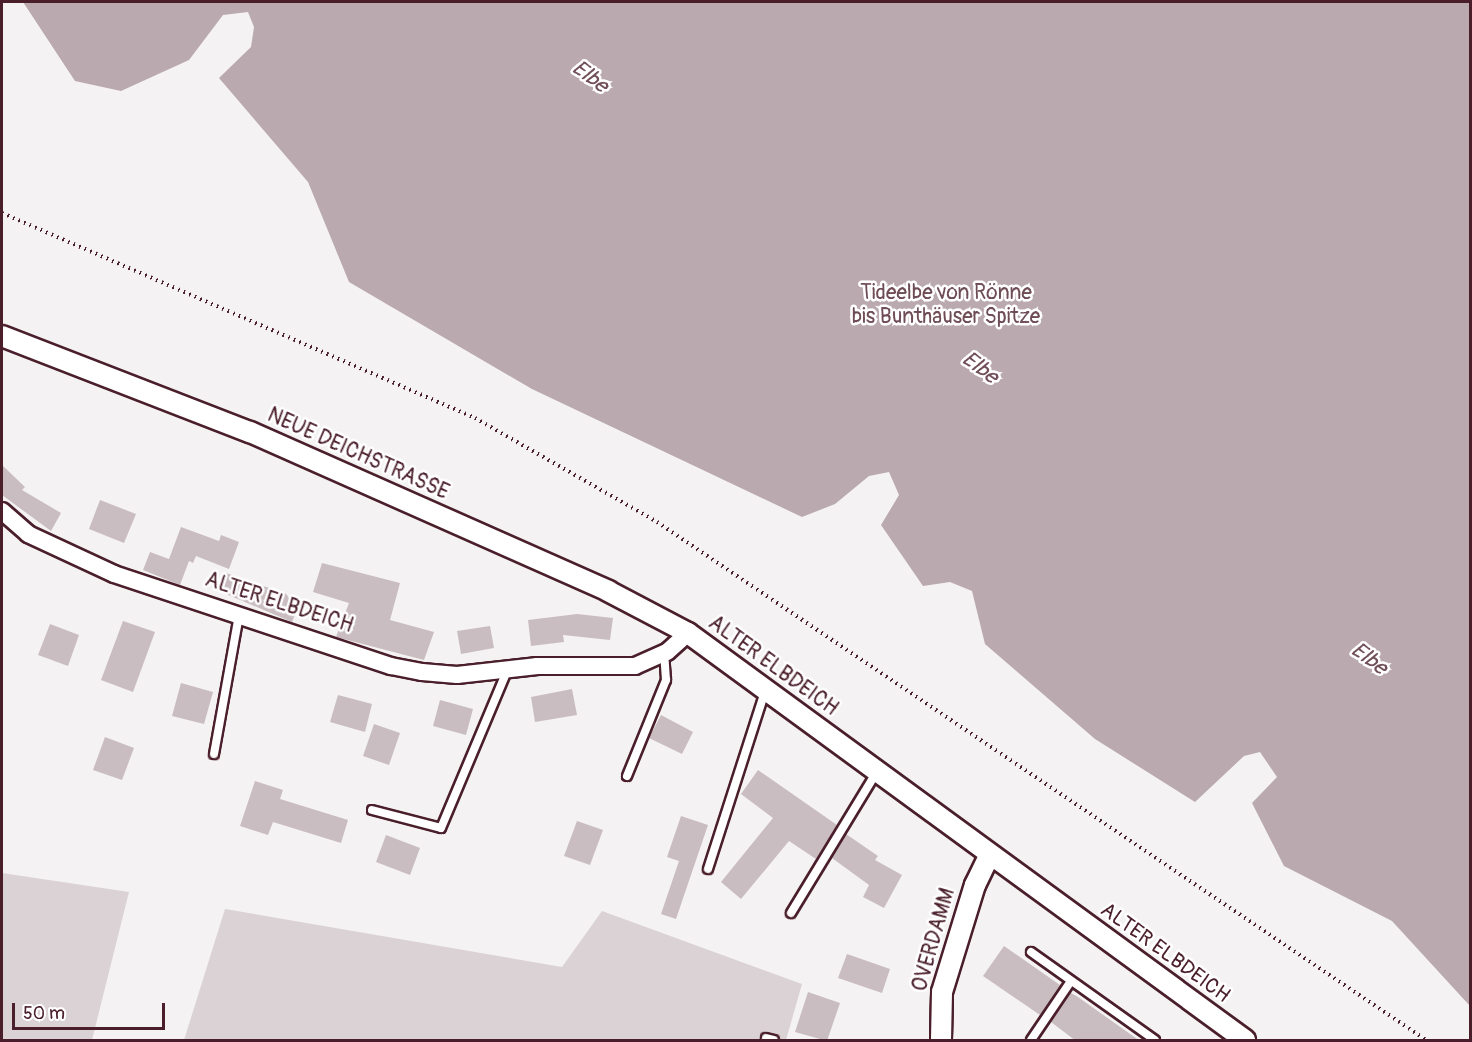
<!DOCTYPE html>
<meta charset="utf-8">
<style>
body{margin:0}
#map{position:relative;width:1472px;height:1042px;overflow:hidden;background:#f4f2f2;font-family:Pangolin,sans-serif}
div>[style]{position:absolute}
.green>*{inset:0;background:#dbd2d5}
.water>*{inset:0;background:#baa9ae}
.building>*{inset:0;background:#cabdc1}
.path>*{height:4px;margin-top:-2px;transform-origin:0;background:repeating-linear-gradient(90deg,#4a1f2b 0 1.5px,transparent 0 6px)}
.roads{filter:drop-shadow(2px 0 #4a1f2b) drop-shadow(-2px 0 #4a1f2b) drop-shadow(0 2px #4a1f2b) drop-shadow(0 -2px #4a1f2b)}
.service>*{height:8px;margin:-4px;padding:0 4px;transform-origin:4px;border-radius:4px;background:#fff}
.minor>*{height:16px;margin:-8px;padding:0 8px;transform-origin:8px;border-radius:8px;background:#fff}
.tertiary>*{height:20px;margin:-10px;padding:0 10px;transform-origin:10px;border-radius:10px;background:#fff}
span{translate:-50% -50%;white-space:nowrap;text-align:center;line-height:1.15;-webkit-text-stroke:5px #fff;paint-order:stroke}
.park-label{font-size:21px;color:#6e4c56}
.street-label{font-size:21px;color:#4a1f2b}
.water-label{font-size:22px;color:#714f59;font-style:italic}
.frame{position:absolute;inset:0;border:3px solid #4a1f2b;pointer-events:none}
.scale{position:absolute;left:12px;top:1003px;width:153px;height:27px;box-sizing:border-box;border:3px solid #4a1f2b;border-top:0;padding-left:8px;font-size:18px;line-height:21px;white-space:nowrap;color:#4a1f2b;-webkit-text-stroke:4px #fff;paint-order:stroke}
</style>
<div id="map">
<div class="green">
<div style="clip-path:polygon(2px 873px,129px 892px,92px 1040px,2px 1040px)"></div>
<div style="clip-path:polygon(225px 909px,562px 967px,602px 911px,802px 984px,786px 1040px,184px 1040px)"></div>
</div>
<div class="water">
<div style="clip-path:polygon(23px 2px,1470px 2px,1470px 1006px,1392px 921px,1284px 866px,1252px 803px,1277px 777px,1260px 752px,1244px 756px,1195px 802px,1095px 739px,985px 644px,972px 591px,950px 582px,923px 586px,881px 525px,899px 495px,889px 472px,869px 476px,835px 504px,802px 517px,532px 389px,349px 282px,308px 182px,219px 78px,251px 47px,254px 27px,248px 12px,223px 15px,189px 60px,121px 91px,75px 81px)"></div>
</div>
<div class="building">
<div style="clip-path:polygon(2px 465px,25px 487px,22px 490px,61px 513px,51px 531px,2px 495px)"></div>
<div style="clip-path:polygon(100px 500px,136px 514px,124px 543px,89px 529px)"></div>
<div style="clip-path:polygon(181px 527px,219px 541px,221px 535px,239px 542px,229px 569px,196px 556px,193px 563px,189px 561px,180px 585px,143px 570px,150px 552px,169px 559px)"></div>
<div style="clip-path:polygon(322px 563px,400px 583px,390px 620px,434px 632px,424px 660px,336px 637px,349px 603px,313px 592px)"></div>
<div style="clip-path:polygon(226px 573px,301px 599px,292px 622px,219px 591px)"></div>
<div style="clip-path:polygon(577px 614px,613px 618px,610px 640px,563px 635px,564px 642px,531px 646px,528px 620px)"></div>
<div style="clip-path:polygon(123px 621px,155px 632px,133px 692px,101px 680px)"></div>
<div style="clip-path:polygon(50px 624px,79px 635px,68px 666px,38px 655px)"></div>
<div style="clip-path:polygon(490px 626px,494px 648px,461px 654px,457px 631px)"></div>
<div style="clip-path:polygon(181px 683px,213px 692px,204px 724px,172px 716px)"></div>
<div style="clip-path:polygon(572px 689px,577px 715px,535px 722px,531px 697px)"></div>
<div style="clip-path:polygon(338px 695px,372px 704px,365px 732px,330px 722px)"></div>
<div style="clip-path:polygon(440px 700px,473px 709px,466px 735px,433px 726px)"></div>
<div style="clip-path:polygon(661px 715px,693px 732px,682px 754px,649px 738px)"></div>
<div style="clip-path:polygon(374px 724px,400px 733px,389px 765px,363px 756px)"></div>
<div style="clip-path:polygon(105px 737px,134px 748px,122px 780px,93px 770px)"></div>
<div style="clip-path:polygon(758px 770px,837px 825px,816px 859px,789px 841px,741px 899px,721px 882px,773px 818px,741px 794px)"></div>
<div style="clip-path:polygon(255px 781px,283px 790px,280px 799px,348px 820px,341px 843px,273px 822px,268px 835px,240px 826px)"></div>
<div style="clip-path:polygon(681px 816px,708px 825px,676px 919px,661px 914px,679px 861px,667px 857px)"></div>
<div style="clip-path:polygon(577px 821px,603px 830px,590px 865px,564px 856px)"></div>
<div style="clip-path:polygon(846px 834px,878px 856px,875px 860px,902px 875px,884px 908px,863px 897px,869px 885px,832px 858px)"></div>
<div style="clip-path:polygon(386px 835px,420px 848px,410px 875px,376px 862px)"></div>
<div style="clip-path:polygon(1004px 946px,1060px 985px,1040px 1015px,983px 976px)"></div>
<div style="clip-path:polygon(847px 954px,890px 969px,882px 993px,838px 978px)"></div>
<div style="clip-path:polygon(808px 992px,840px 1003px,827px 1041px,795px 1032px)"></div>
<div style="clip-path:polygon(1071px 993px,1078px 997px,1140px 1041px,1076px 1041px,1051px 1022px)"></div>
</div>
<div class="path">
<div style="left:2px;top:213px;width:516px;rotate:23.43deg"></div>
<div style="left:475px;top:418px;width:210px;rotate:29.7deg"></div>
<div style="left:657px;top:522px;width:927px;rotate:33.96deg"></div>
</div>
<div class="roads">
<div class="service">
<div style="left:214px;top:754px;width:141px;rotate:-79.8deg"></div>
<div style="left:627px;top:776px;width:104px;rotate:-67.9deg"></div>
<div style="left:666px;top:680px;width:27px;rotate:-94deg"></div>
<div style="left:372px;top:810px;width:71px;rotate:14.6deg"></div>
<div style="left:441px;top:828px;width:173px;rotate:-67.2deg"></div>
<div style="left:708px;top:869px;width:187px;rotate:-72.2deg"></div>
<div style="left:791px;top:913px;width:164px;rotate:-58.7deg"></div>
<div style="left:1031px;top:952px;width:152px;rotate:35.4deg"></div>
<div style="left:766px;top:1038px;width:8px;rotate:14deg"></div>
<div style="left:1031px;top:1040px;width:71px;rotate:-55.9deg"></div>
</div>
<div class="minor">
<div style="left:2px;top:511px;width:35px;rotate:41deg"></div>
<div style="left:28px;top:534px;width:95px;rotate:24.9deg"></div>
<div style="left:114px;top:574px;width:292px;rotate:18.4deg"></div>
<div style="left:391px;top:666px;width:32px;rotate:11deg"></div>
<div style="left:422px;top:672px;width:35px;rotate:5deg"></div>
<div style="left:457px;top:675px;width:81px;rotate:-6.4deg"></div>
<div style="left:537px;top:666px;width:98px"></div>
<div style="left:635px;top:666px;width:35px;rotate:-24deg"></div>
<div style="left:667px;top:652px;width:28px;rotate:-42deg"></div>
</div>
<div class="tertiary">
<div style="left:2px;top:336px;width:266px;rotate:21.2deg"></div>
<div style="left:250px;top:432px;width:392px;rotate:23.9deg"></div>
<div style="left:608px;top:591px;width:90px;rotate:27.7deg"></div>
<div style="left:688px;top:633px;width:690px;rotate:36.16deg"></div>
<div style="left:941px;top:1040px;width:48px;rotate:-88.8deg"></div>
<div style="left:942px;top:992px;width:112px;rotate:-72.9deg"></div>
<div style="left:975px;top:885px;width:32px;rotate:-64deg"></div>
</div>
</div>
<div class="park-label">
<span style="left:946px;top:305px">Tideelbe von Rönne<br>bis Bunthäuser Spitze</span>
</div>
<div class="street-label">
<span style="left:358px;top:454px;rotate:24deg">NEUE DEICHSTRASSE</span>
<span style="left:279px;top:603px;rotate:18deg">ALTER ELBDEICH</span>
<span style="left:773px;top:666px;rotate:36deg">ALTER ELBDEICH</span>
<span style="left:934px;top:940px;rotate:-74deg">OVERDAMM</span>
<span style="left:1165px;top:953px;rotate:36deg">ALTER ELBDEICH</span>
</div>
<div class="water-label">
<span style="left:590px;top:77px;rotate:37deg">Elbe</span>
<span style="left:980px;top:368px;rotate:37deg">Elbe</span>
<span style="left:1369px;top:659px;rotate:37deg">Elbe</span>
</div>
<div class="frame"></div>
<div class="scale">50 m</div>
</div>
